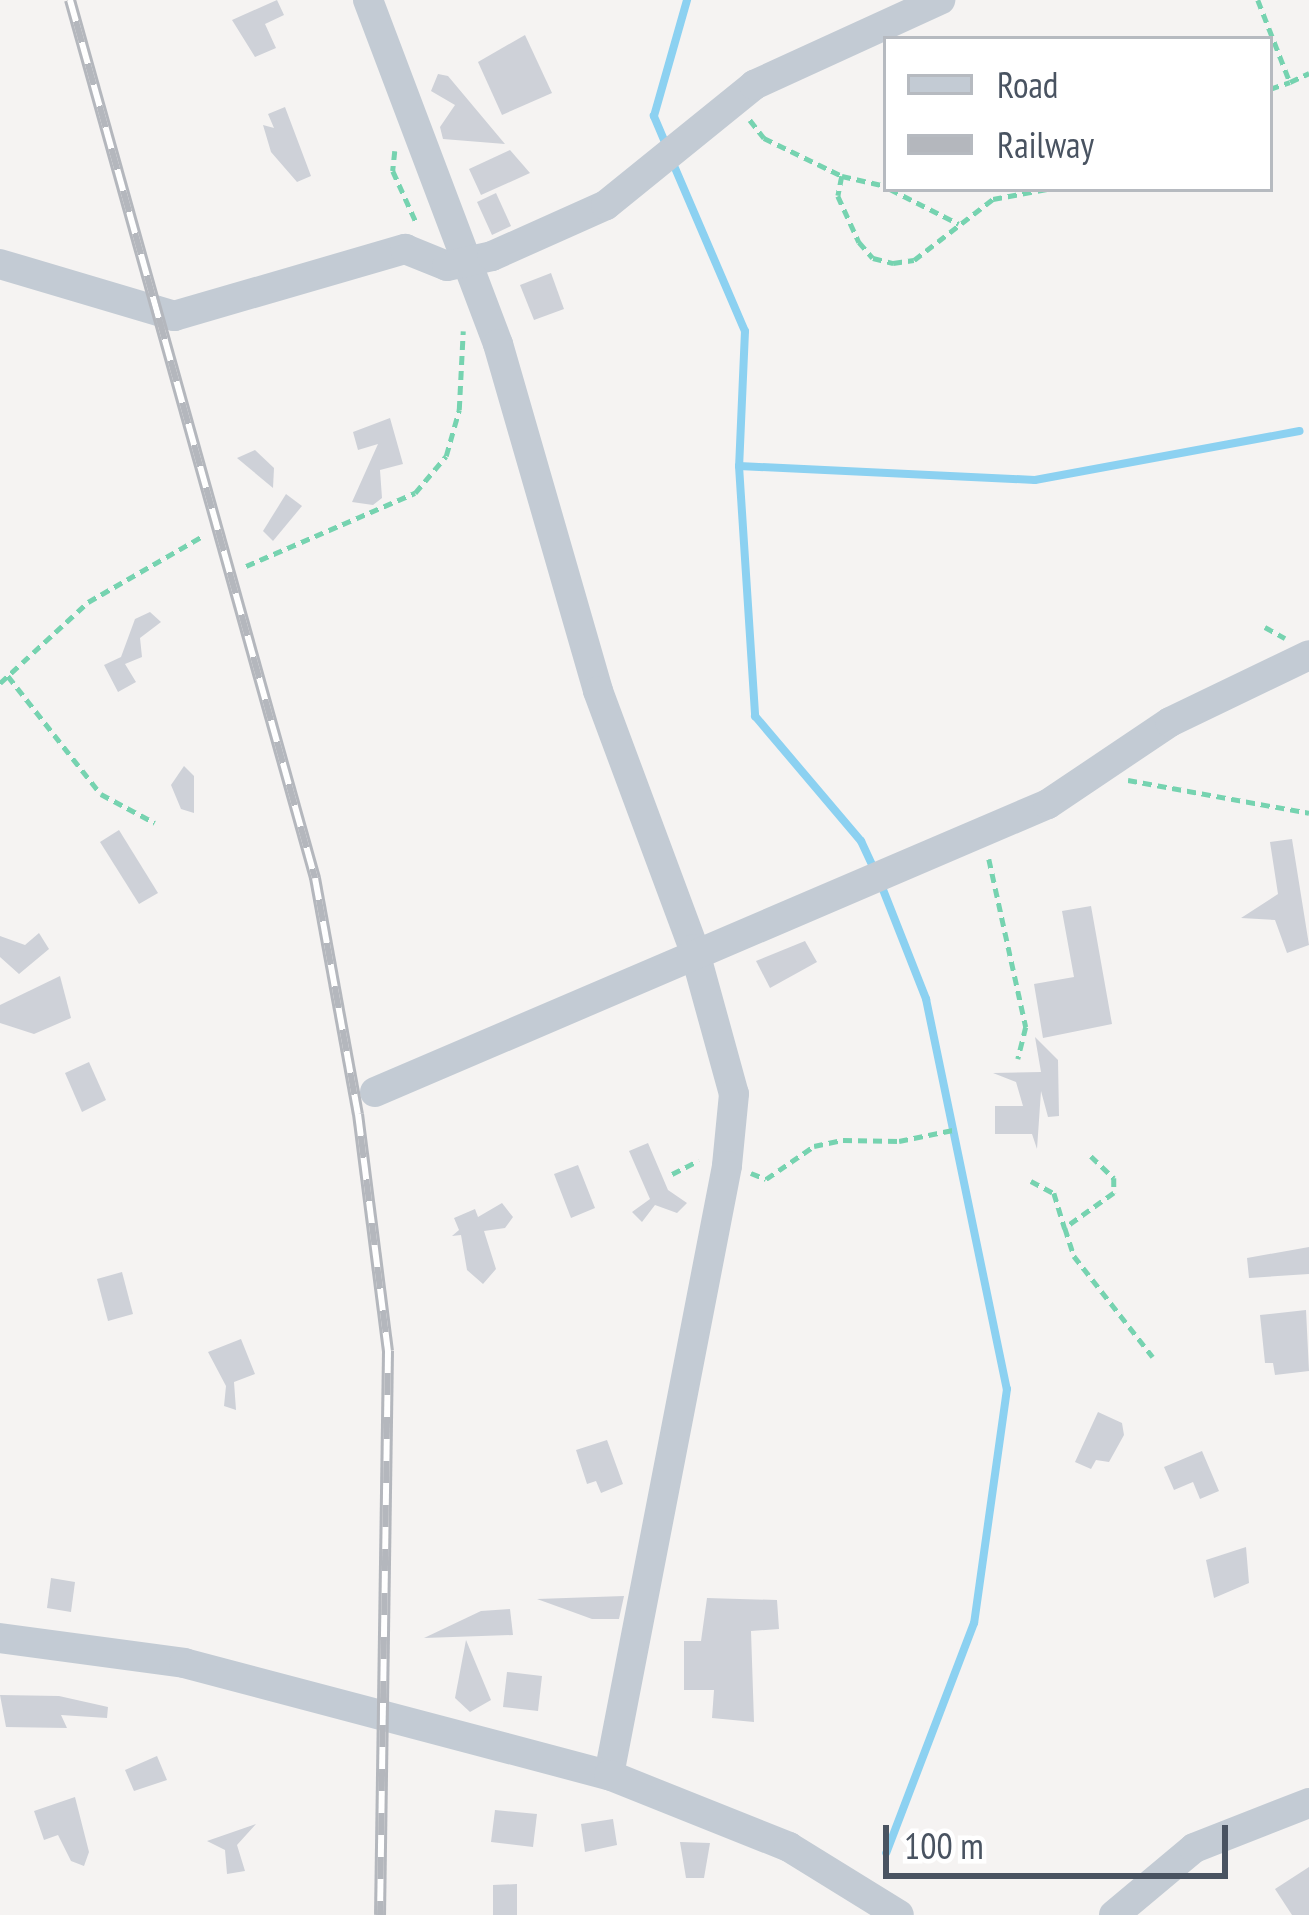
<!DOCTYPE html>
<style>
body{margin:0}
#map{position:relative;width:1309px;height:1915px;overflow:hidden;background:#f5f3f2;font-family:"PT Sans Narrow",sans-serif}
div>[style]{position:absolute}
.stream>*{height:8px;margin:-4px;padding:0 4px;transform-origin:4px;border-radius:4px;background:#8cd1f1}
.building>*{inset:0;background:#ced1d8}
.path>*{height:4.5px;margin-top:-2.25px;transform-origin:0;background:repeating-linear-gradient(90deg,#76d3b0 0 9px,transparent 0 15px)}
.minor>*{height:30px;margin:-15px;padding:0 15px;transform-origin:15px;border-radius:15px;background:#c3cbd4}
.rail>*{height:12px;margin-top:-6px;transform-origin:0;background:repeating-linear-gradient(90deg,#fff 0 22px,#b4b7bd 0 44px);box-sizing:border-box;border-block:3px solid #b4b7bd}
span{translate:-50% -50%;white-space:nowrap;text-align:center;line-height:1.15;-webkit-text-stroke:9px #fff;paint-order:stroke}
.legend{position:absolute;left:883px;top:36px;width:390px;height:156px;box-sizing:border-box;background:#fff;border:3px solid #b6bac0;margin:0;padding:15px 21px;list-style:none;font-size:36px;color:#495361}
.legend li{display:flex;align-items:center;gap:24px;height:60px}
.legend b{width:60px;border:3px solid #b6bac0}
.scale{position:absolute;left:883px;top:1825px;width:345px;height:54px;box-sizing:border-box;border:6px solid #495361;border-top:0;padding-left:15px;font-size:36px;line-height:42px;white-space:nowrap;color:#495361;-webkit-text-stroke:9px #fff;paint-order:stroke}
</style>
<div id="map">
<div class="stream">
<div style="left:667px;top:147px;width:34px;rotate:-113deg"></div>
<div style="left:654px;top:116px;width:121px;rotate:-74.1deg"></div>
<div style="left:672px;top:161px;width:185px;rotate:66.8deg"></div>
<div style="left:745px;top:331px;width:135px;rotate:92.5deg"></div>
<div style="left:739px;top:466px;width:251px;rotate:86.3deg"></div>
<div style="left:755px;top:716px;width:164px;rotate:49.7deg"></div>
<div style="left:861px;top:841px;width:31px;rotate:65deg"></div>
<div style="left:739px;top:466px;width:296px;rotate:2.7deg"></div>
<div style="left:1035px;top:480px;width:269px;rotate:-10.5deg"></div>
<div style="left:880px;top:882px;width:126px;rotate:68.5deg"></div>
<div style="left:926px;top:999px;width:398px;rotate:78.3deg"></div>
<div style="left:1007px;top:1389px;width:236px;rotate:98deg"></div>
<div style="left:974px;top:1623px;width:246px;rotate:110.9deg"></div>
</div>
<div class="building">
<div style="clip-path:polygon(277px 0,284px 15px,265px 24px,276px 48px,255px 57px,232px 20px)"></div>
<div style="clip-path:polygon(525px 35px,552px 93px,502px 115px,478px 62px)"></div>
<div style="clip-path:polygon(438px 74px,448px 76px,505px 144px,443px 139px,440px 127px,455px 105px,431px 91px)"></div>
<div style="clip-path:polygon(285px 107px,311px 176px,297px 182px,271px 152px,263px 125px,274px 128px,268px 114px)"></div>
<div style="clip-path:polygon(510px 150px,530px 173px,481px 195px,469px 169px)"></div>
<div style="clip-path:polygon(496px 193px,511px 226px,492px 235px,477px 202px)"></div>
<div style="clip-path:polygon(551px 273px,564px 309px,534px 320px,520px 285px)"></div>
<div style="clip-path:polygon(390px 418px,403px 464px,380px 470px,382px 498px,373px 505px,352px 502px,378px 444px,358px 450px,353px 432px)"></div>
<div style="clip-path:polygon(255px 450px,274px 468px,273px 488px,237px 458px)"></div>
<div style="clip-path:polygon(286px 494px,302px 506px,273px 541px,263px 531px)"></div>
<div style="clip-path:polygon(150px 612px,161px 622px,140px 638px,142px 657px,125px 664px,136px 682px,118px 692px,104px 665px,121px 657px,135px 619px)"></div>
<div style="clip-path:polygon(184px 766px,194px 776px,194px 813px,181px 809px,171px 785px)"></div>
<div style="clip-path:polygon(119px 830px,158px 893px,139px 904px,100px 842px)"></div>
<div style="clip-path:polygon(1292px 839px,1309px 945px,1287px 953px,1275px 920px,1241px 918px,1278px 894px,1270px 842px)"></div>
<div style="clip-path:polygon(1091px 906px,1112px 1024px,1043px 1038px,1034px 984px,1074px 977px,1062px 911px)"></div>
<div style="clip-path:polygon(39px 933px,49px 949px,19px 974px,0 957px,0 936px,25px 945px)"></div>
<div style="clip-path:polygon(805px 941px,817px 962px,770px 988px,756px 961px)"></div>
<div style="clip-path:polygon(60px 976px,71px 1018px,34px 1034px,0 1023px,0 1005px)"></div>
<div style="clip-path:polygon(1035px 1037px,1058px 1060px,1059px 1116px,1048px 1117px,1041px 1091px,1037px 1149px,1032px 1134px,995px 1134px,995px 1106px,1023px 1106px,1016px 1082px,993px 1073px,1041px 1072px)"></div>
<div style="clip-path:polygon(89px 1062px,106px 1100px,82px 1112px,65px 1073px)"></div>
<div style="clip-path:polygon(648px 1143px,668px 1190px,687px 1203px,677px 1213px,655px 1205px,642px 1222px,632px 1212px,650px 1199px,629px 1151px)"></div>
<div style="clip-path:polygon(578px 1165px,595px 1208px,571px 1218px,554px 1174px)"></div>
<div style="clip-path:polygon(502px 1203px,513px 1217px,505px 1228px,484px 1231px,496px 1269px,483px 1284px,467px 1270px,461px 1235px,452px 1236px,459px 1230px,454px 1218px,475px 1209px,478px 1217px)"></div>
<div style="clip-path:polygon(1309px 1247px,1309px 1274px,1249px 1278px,1247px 1258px)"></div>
<div style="clip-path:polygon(122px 1272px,133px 1314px,108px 1321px,97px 1279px)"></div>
<div style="clip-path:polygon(1306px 1310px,1309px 1371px,1275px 1375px,1273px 1363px,1265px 1363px,1260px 1315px)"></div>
<div style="clip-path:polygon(241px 1339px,255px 1374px,234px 1382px,236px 1410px,224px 1406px,226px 1386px,208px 1352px)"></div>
<div style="clip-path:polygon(1098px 1412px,1122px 1423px,1124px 1435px,1109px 1462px,1096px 1460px,1091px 1469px,1075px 1462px)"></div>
<div style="clip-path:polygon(607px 1440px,623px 1484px,601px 1493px,596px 1481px,587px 1484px,576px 1450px)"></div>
<div style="clip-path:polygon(1202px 1451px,1219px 1491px,1200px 1499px,1193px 1482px,1174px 1490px,1164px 1467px)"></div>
<div style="clip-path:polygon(1246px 1547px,1249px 1583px,1214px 1598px,1206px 1560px)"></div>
<div style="clip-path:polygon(51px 1578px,75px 1582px,71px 1612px,47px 1608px)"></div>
<div style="clip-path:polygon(624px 1596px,619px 1619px,592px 1619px,537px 1599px)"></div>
<div style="clip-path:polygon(707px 1598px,777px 1600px,779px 1629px,751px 1631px,754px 1722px,712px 1718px,714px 1690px,684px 1690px,684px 1641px,701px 1641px)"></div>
<div style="clip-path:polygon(510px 1609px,513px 1635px,424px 1638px,481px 1611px)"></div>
<div style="clip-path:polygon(466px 1640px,491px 1700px,470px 1712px,455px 1698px)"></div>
<div style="clip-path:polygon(507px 1672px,542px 1676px,538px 1711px,503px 1707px)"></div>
<div style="clip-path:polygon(0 1695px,59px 1696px,108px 1707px,107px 1718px,61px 1715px,67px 1728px,6px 1727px)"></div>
<div style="clip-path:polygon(157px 1756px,167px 1780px,134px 1791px,125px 1770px)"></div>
<div style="clip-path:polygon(75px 1797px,89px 1852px,84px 1866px,71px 1861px,58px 1835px,44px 1840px,34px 1811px)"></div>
<div style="clip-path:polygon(495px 1810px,537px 1814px,533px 1847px,491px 1842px)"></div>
<div style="clip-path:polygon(613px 1819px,617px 1845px,585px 1852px,581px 1824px)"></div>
<div style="clip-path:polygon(256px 1824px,237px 1845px,245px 1871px,227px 1874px,225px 1850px,207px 1841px)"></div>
<div style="clip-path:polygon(680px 1842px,710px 1843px,704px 1878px,686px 1878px)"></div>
<div style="clip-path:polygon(1309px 1867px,1309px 1915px,1292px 1915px,1275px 1889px)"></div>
<div style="clip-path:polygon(517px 1884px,517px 1915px,493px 1915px,493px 1885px)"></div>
</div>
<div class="path">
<div style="left:1258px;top:0;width:88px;rotate:68.7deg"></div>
<div style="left:1290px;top:82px;width:21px;rotate:-25deg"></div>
<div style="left:1270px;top:89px;width:21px;rotate:-19deg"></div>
<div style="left:750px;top:120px;width:23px;rotate:52deg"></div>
<div style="left:764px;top:138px;width:87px;rotate:26deg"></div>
<div style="left:842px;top:176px;width:45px;rotate:12.8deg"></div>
<div style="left:395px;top:151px;width:20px;rotate:96deg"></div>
<div style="left:393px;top:171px;width:58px;rotate:65.6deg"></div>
<div style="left:842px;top:176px;width:20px;rotate:101deg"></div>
<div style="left:838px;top:196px;width:51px;rotate:65.5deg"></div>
<div style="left:859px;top:242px;width:21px;rotate:49deg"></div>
<div style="left:873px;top:258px;width:21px;rotate:14deg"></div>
<div style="left:893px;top:263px;width:21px;rotate:-8deg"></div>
<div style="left:914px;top:260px;width:100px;rotate:-37.7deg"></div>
<div style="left:993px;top:199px;width:55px;rotate:-10.5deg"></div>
<div style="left:890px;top:189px;width:77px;rotate:26.9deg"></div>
<div style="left:246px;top:566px;width:184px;rotate:-23.4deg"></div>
<div style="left:415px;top:493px;width:48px;rotate:-50deg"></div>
<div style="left:446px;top:456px;width:48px;rotate:-74.2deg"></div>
<div style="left:459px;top:410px;width:79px;rotate:-87.1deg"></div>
<div style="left:1265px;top:627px;width:23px;rotate:29deg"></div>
<div style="left:8px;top:676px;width:150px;rotate:51.8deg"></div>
<div style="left:101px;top:794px;width:61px;rotate:28.2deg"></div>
<div style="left:0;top:683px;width:120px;rotate:-42.6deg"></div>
<div style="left:88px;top:602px;width:130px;rotate:-29.9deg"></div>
<div style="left:1128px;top:780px;width:184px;rotate:10.3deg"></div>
<div style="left:989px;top:859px;width:172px;rotate:77.6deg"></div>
<div style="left:1026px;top:1027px;width:33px;rotate:104deg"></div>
<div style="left:1091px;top:1156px;width:32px;rotate:44deg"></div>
<div style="left:1114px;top:1178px;width:15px;rotate:90deg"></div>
<div style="left:1114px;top:1193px;width:60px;rotate:144.5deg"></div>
<div style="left:1065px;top:1228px;width:29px;rotate:72deg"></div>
<div style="left:1074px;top:1256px;width:128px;rotate:52deg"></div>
<div style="left:751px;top:1173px;width:16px;rotate:22deg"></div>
<div style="left:766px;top:1179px;width:58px;rotate:-34.5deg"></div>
<div style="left:814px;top:1146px;width:30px;rotate:-12deg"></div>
<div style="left:843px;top:1140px;width:56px;rotate:1deg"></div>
<div style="left:899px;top:1141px;width:55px;rotate:-11.5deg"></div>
<div style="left:672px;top:1174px;width:30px;rotate:-27deg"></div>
<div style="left:1031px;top:1181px;width:26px;rotate:28deg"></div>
<div style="left:1054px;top:1193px;width:37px;rotate:73deg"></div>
</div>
<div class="minor">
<div style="left:368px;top:0;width:368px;rotate:69.3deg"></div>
<div style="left:498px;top:344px;width:361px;rotate:73.9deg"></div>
<div style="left:598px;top:691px;width:275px;rotate:69.6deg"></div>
<div style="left:694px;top:949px;width:150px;rotate:74.6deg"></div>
<div style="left:734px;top:1094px;width:72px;rotate:95.6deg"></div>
<div style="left:727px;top:1166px;width:620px;rotate:100.97deg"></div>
<div style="left:0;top:264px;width:182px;rotate:16.6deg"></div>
<div style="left:174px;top:316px;width:241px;rotate:-16.2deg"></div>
<div style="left:405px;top:249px;width:45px;rotate:22deg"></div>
<div style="left:447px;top:266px;width:46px;rotate:-12.5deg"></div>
<div style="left:492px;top:256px;width:125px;rotate:-24.1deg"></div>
<div style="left:606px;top:205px;width:191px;rotate:-39deg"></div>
<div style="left:754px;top:85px;width:205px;rotate:-24.6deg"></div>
<div style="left:375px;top:1092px;width:732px;rotate:-23.17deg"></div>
<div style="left:1048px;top:804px;width:147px;rotate:-33.9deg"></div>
<div style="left:1170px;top:722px;width:154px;rotate:-25.7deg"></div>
<div style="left:0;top:1638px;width:186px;rotate:7.7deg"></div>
<div style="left:184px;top:1663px;width:440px;rotate:14.8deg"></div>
<div style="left:609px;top:1775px;width:194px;rotate:21.8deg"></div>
<div style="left:789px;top:1847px;width:129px;rotate:31.7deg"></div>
<div style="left:1114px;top:1915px;width:104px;rotate:-39.9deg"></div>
<div style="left:1194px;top:1848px;width:123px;rotate:-21.4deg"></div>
</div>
<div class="rail">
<div style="left:70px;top:0;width:912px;rotate:74.41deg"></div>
<div style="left:315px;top:878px;width:240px;rotate:79.7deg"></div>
<div style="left:358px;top:1114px;width:239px;rotate:82.8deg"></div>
<div style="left:388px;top:1351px;width:564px;rotate:90.81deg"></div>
</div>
<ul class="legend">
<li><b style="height:15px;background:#c3cbd4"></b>Road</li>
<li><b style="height:15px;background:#b4b7bd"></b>Railway</li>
</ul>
<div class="scale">100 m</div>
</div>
